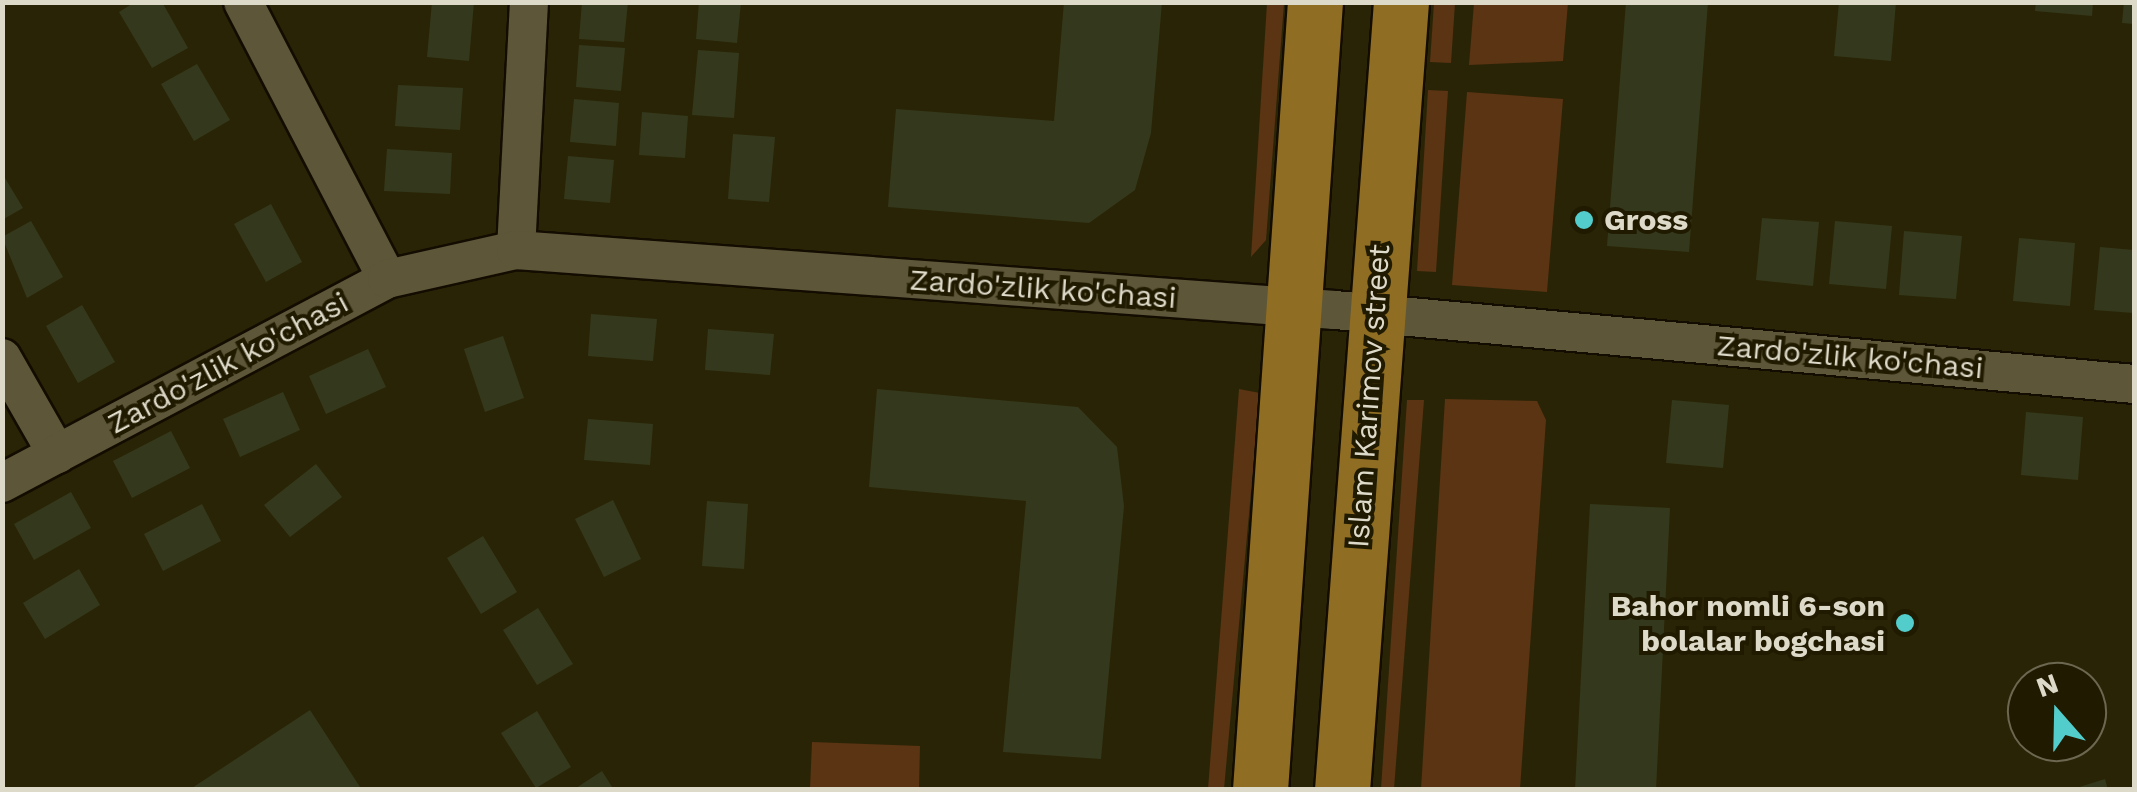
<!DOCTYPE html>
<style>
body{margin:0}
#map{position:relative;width:2137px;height:792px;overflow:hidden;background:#2a2406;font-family:"Work Sans",sans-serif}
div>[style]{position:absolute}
.green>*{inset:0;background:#5a3413}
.building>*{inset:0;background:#34391d}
.roads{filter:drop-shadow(2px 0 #130c00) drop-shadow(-2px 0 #130c00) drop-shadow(0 2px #130c00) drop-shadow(0 -2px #130c00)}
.minor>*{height:38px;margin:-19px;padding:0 19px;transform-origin:19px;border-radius:19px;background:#5d5638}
.primary>*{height:55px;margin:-27.5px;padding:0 27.5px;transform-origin:27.5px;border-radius:27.5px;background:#8f6d23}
.dots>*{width:28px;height:28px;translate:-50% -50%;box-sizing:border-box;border:5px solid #201a00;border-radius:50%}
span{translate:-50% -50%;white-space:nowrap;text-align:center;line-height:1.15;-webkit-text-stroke:8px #201a00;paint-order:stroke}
.poi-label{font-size:30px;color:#dedac9;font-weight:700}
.left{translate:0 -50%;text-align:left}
.right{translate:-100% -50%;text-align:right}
.street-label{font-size:30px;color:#dedac9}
.frame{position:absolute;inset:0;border:5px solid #dedac9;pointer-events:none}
.north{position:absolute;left:2007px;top:662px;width:100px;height:100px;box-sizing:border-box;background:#201a00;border:2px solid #6c6750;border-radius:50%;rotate:340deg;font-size:28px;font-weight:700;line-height:40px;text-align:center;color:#dedac9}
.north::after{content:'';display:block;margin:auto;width:35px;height:45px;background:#52cdcc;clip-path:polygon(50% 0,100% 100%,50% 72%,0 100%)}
</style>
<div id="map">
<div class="green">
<div style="clip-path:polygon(1267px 3px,1284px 3px,1266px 240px,1251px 257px)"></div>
<div style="clip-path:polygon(1434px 3px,1455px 3px,1451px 63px,1430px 62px)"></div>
<div style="clip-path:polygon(1474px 3px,1568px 3px,1563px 61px,1469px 65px)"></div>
<div style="clip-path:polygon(1428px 90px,1448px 91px,1436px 272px,1417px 271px)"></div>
<div style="clip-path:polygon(1467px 92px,1563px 99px,1547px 292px,1452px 285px)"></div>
<div style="clip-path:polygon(1239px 389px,1260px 393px,1224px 789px,1208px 789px)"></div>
<div style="clip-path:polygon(1445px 399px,1537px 401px,1546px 420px,1520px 789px,1421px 789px)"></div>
<div style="clip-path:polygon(1407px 400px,1424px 400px,1394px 789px,1381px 789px)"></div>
<div style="clip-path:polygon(812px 742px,920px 746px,919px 789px,810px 789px)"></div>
</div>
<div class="building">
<div style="clip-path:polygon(135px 2px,162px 2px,188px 48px,152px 68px,119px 12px)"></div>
<div style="clip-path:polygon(432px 2px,474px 2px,469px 61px,427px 57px)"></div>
<div style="clip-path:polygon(582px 2px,628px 2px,624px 42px,579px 39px)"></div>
<div style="clip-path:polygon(699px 2px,741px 2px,737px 43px,696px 39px)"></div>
<div style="clip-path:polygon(1064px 2px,1162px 2px,1151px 133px,1135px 190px,1089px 223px,888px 207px,896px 109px,1054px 121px)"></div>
<div style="clip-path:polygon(1626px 2px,1708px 2px,1689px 252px,1607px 246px)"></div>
<div style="clip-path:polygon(1839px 2px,1896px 2px,1891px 61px,1834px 56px)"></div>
<div style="clip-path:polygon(2036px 2px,2093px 2px,2092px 16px,2035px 11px)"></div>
<div style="clip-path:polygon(2124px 2px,2134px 2px,2134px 24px,2122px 23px)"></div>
<div style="clip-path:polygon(579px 45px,625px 48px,621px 91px,576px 87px)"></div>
<div style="clip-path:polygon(698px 50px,739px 53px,734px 118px,692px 115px)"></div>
<div style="clip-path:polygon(197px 64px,230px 120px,194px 141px,161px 84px)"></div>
<div style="clip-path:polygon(398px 85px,463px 88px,460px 130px,395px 126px)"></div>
<div style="clip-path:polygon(574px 99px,619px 103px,616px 146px,570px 142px)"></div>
<div style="clip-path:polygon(642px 112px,688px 116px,685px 158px,639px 155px)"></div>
<div style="clip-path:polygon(733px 134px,775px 137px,769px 202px,728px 199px)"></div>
<div style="clip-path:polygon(387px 149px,452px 153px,450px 194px,384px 191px)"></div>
<div style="clip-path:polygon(568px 156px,614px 160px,610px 203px,564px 199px)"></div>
<div style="clip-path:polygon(2px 173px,23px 208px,2px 220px)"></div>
<div style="clip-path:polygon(271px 204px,302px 262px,266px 282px,234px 224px)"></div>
<div style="clip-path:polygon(1762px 218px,1819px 222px,1813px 286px,1756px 280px)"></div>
<div style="clip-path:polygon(31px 221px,63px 277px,27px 298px,2px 237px)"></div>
<div style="clip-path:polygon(1835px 221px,1892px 226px,1886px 289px,1829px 284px)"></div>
<div style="clip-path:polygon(1904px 231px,1962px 236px,1956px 299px,1899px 295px)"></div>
<div style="clip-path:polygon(2019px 238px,2075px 243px,2070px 306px,2013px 301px)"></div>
<div style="clip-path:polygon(2100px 247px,2134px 250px,2134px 313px,2094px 310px)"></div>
<div style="clip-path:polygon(82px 305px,115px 362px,78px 383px,46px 326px)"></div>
<div style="clip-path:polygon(591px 314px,657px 319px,653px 361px,588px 356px)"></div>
<div style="clip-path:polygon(708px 329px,774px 334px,770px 375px,705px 370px)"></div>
<div style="clip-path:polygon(503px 336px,524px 398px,485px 412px,464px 349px)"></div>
<div style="clip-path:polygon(368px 349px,386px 387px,326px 414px,309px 376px)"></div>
<div style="clip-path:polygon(877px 389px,1078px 407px,1117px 447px,1124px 506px,1101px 759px,1003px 752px,1026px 501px,869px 487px)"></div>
<div style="clip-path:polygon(283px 392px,300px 430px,240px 457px,223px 419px)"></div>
<div style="clip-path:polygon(1672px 400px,1729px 405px,1723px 468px,1666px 463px)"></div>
<div style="clip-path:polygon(2026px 412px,2083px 417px,2078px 480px,2021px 475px)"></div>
<div style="clip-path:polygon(588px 419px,653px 424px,650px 465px,584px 460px)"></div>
<div style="clip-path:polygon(171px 431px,190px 468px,132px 498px,113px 461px)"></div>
<div style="clip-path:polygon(316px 464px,342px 497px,290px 537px,264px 505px)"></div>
<div style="clip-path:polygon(71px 492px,91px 528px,34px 560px,14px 524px)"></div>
<div style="clip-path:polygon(613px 500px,641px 559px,604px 577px,575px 519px)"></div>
<div style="clip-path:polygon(707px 501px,748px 504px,744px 569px,702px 566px)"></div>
<div style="clip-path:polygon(202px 504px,221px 541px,163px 571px,144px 534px)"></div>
<div style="clip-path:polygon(1590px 504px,1670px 508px,1656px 790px,1575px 790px)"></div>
<div style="clip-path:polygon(483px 536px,517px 592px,481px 614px,447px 558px)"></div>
<div style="clip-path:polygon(79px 569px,100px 605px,45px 639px,23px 603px)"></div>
<div style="clip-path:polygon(538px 608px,573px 664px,537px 685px,503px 630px)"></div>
<div style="clip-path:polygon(310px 710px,362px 790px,189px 790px)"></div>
<div style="clip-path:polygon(537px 711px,571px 767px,536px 788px,501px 733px)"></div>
<div style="clip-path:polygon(602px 771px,614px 790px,573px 790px)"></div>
<div style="clip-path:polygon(2105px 779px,2108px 790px,2073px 790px,2073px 789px)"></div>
</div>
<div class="roads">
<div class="minor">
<div style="left:243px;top:2px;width:312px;rotate:62.5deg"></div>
<div style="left:516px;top:250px;width:248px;rotate:-87deg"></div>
<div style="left:2px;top:358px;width:111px;rotate:60.2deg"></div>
<div style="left:2px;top:483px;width:436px;rotate:-27.9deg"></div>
<div style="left:387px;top:279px;width:132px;rotate:-12.7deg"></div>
<div style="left:516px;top:250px;width:821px;rotate:4.19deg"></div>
<div style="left:1335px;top:310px;width:802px;rotate:5.29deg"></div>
</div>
<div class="primary">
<div style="left:1260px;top:790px;width:790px;rotate:-86.01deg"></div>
<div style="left:1342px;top:790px;width:790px;rotate:-85.72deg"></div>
</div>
</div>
<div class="dots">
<div style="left:1584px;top:220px;background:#52cdcc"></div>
<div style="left:1905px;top:623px;background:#52cdcc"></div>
</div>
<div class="poi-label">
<span class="left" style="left:1604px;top:220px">Gross</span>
<span class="right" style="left:1885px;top:623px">Bahor nomli 6-son<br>bolalar bogchasi</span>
</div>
<div class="street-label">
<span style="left:1043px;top:289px;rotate:4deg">Zardo'zlik ko'chasi</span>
<span style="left:1850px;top:357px;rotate:5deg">Zardo'zlik ko'chasi</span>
<span style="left:228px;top:363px;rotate:-28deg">Zardo'zlik ko'chasi</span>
<span style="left:1369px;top:396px;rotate:-86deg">Islam Karimov street</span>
</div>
<div class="frame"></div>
<div class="north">N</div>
</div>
